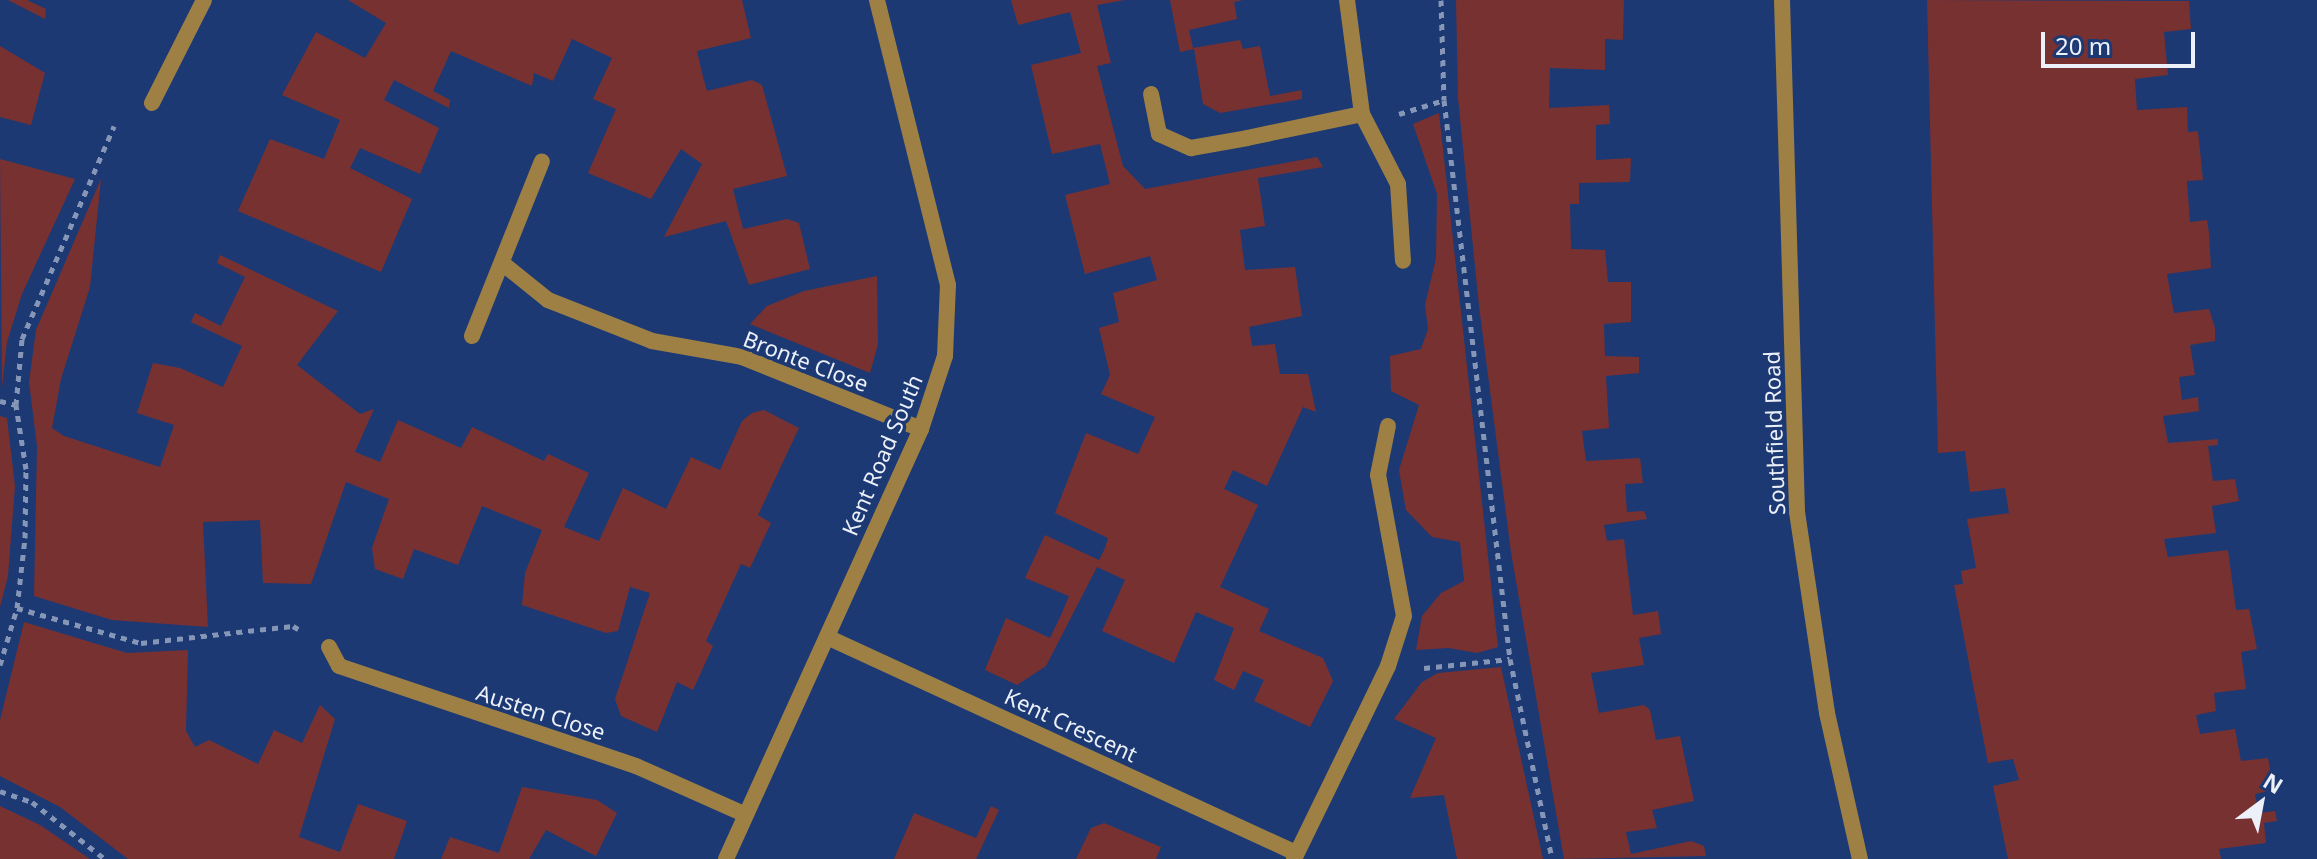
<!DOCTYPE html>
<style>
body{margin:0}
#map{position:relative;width:2317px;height:859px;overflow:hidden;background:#1c3974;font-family:"Noto Sans",sans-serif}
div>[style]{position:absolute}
.green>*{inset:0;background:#783131}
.path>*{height:5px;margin-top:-2.5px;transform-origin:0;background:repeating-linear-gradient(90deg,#8696b7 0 6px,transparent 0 12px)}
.service>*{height:16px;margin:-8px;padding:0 8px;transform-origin:8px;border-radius:8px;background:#9e8044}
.minor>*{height:16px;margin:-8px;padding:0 8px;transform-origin:8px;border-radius:8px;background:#9e8044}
span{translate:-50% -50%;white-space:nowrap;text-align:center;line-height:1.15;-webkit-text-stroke:7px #1c3974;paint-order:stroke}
.street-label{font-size:22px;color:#ecf0f8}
.north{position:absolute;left:2221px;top:763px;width:80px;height:80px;-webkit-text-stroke:6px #1c3974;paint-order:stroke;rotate:32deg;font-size:22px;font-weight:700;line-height:32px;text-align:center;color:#ecf0f8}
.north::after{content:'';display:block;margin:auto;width:28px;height:36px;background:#ecf0f8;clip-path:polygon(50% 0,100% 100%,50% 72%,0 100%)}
.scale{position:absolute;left:2041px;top:32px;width:154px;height:36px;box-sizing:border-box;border:4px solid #ecf0f8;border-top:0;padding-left:10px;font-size:24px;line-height:28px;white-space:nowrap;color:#ecf0f8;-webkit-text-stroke:6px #1c3974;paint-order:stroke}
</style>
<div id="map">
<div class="green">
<div style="clip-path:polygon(8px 0,27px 0,46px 9px,45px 19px)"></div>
<div style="clip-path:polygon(348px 0,742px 0,751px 38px,697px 51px,702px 73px,707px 91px,752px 80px,762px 85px,787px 176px,733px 189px,743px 229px,787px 219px,799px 223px,810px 269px,749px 285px,726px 221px,664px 237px,702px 164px,681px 149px,651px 199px,588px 173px,616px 109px,593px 99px,612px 58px,572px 39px,553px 81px,534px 73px,532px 86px,451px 51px,433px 91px,450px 100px,449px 108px,394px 80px,384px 100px,439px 128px,420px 174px,360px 148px,350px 168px,412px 199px,381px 272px,238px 211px,270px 139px,324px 159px,340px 120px,282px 95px,316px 32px,365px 58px,386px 23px)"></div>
<div style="clip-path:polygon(1011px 0,1125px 0,1097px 5px,1111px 63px,1097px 66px,1123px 166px,1145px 189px,1317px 157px,1323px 167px,1258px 178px,1265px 226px,1240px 230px,1245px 270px,1295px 267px,1302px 316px,1249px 327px,1252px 346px,1275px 344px,1280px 374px,1308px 374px,1316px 412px,1303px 407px,1267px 486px,1233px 470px,1224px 489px,1258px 505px,1220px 587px,1269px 609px,1259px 631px,1323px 658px,1333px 681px,1310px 727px,1254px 701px,1264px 680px,1243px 671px,1234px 690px,1214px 680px,1234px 628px,1196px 612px,1174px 663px,1102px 631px,1125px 580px,1097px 567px,1046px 666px,1017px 685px,985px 670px,1006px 618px,1050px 638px,1061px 615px,1069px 596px,1025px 578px,1045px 535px,1099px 560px,1105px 548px,1108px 538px,1055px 513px,1086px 433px,1138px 454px,1155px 417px,1101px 394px,1110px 375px,1099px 328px,1119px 322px,1113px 293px,1157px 280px,1150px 256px,1085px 274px,1065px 195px,1110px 184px,1100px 144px,1052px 154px,1031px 65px,1081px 53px,1070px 12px,1018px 25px)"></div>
<div style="clip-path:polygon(1170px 0,1243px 0,1234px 2px,1237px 19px,1189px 30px,1193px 48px,1240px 40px,1243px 49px,1260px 46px,1270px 96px,1302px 90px,1302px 99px,1220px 113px,1203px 104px,1194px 49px,1180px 52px)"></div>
<div style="clip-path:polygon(1456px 0,1624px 0,1623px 40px,1605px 39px,1605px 70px,1550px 68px,1549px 108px,1609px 105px,1610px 124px,1596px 125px,1596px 160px,1631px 158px,1630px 182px,1579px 183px,1579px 204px,1570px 204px,1571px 249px,1605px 250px,1608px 282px,1631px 282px,1631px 322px,1604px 324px,1605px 356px,1639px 357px,1639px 373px,1606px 376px,1609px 428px,1582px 431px,1586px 461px,1640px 458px,1643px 483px,1625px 484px,1627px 512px,1644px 511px,1647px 519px,1604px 525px,1607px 541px,1624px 539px,1633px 615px,1658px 611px,1661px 634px,1639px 638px,1644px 665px,1591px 673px,1599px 713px,1644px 705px,1650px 710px,1656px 740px,1680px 736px,1694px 801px,1652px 810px,1657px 828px,1626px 832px,1631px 854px,1691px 841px,1704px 846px,1706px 856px,1564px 859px,1511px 552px,1479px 306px,1458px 98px)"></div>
<div style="clip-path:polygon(1927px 0,2189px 1px,2191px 29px,2164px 32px,2168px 75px,2135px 79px,2137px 110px,2187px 107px,2188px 132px,2198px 131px,2203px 180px,2187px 181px,2190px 222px,2207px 220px,2209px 233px,2211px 268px,2167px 274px,2174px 313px,2209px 309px,2215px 328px,2215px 341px,2190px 345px,2195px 375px,2179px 377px,2182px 400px,2198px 397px,2199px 411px,2163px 416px,2168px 443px,2218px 439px,2218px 445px,2208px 446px,2213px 481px,2235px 479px,2239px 501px,2212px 506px,2216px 533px,2164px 539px,2168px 557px,2228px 550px,2236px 610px,2249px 609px,2257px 649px,2241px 652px,2246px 689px,2214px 693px,2216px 711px,2196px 715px,2200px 734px,2235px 729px,2241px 761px,2268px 758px,2274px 790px,2255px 794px,2259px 813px,2275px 811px,2277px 821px,2264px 823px,2266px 843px,2219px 849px,2221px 859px,2008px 859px,1993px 786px,2019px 780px,2013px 759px,1988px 763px,1954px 585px,1963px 584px,1961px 571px,1976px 568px,1967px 519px,2009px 513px,2005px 488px,1970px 492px,1965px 451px,1938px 453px)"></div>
<div style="clip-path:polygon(0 46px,45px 73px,31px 125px,0 117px)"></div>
<div style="clip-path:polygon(1439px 113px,1498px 647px,1477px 653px,1449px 648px,1416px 650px,1422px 616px,1441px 593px,1464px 581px,1460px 542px,1432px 537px,1406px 510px,1399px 470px,1419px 405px,1391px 391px,1390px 356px,1421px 349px,1428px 329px,1425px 305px,1436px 258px,1437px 194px,1413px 124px)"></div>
<div style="clip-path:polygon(0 159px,75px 179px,22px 294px,7px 342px,2px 388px)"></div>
<div style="clip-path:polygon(101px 179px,90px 287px,61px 379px,52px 428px,64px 436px,160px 467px,174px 425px,137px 413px,153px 363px,180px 368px,223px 387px,242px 346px,191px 322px,195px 313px,221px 326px,245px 277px,217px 263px,220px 255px,338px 311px,297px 365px,360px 414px,374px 409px,355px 452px,380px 462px,398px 420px,461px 448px,472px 427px,544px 461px,548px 454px,589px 473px,564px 527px,599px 541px,623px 488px,666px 509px,691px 457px,720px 470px,742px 421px,752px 413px,764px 410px,799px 428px,758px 515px,771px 523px,750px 568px,741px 564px,706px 641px,713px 646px,693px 690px,677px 682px,657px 732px,621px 716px,615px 699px,650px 593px,630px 587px,618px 631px,606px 633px,522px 605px,525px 573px,542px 530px,482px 506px,458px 565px,414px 549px,403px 579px,375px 569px,372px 548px,389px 499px,346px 482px,311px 584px,263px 583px,260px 520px,203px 522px,208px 627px,112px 620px,34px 596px,37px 446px,29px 382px,36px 330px)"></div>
<div style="clip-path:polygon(877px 276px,878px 344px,870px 373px,750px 324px,767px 306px,804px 291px)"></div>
<div style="clip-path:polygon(0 416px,7px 418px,15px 486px,8px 576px,0 607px)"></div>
<div style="clip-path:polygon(24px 622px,127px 653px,188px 650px,186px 731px,195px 747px,209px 740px,258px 764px,274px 730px,302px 743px,320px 705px,335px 719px,299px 837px,340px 852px,358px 804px,407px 821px,394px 859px,128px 859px,60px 807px,0 776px,0 720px)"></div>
<div style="clip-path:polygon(1501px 667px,1543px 859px,1457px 859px,1444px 795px,1410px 798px,1436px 738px,1394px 719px,1422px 682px,1438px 673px)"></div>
<div style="clip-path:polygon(522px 787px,597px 800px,617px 813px,596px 856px,546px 830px,529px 859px,441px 859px,450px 837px,499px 853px)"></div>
<div style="clip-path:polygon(0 806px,40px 825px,90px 859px,0 859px)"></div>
<div style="clip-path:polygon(991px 806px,999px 810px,976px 859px,894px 859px,914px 813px,976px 838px)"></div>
<div style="clip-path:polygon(1104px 823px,1161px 847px,1156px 859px,1076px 859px,1091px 828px)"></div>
</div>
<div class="path">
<div style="left:1441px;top:0;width:100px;rotate:88.3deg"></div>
<div style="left:1444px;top:100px;width:563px;rotate:83.27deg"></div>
<div style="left:1510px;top:659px;width:204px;rotate:78.1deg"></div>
<div style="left:1399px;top:114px;width:47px;rotate:-17.3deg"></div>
<div style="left:0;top:401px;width:16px;rotate:14deg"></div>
<div style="left:17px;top:608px;width:129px;rotate:15.8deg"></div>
<div style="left:141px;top:643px;width:153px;rotate:-6.4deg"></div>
<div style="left:293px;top:626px;width:8px;rotate:30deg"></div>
<div style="left:0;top:665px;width:59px;rotate:-73.4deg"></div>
<div style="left:17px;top:608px;width:70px;rotate:-83.5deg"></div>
<div style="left:25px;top:538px;width:69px;rotate:-89.2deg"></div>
<div style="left:26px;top:469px;width:65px;rotate:-98.9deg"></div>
<div style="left:16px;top:405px;width:66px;rotate:-84.8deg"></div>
<div style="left:22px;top:339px;width:232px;rotate:-66.6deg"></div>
<div style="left:1424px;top:668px;width:86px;rotate:-6deg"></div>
<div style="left:0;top:791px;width:34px;rotate:19deg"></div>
<div style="left:32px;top:802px;width:93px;rotate:38deg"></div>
</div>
<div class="service">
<div style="left:1151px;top:94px;width:41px;rotate:78.7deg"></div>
<div style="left:1159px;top:134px;width:35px;rotate:24deg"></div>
<div style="left:1191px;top:148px;width:57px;rotate:-10.1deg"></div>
<div style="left:472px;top:336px;width:188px;rotate:-68.2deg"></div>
<div style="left:1359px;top:726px;width:67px;rotate:-64.2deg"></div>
<div style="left:1388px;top:666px;width:52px;rotate:-72.3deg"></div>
<div style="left:1404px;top:616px;width:143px;rotate:-100.4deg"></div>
<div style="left:1378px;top:475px;width:50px;rotate:-78.5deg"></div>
</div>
<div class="minor">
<div style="left:1347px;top:0;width:115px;rotate:82.5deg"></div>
<div style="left:1362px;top:114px;width:79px;rotate:62.8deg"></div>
<div style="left:1398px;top:184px;width:77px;rotate:86.3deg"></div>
<div style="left:1782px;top:0;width:512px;rotate:88.32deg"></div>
<div style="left:1797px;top:512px;width:203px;rotate:81.5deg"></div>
<div style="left:1827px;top:713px;width:150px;rotate:77.3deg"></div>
<div style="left:152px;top:103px;width:115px;rotate:-63.2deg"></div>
<div style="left:1247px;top:138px;width:117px;rotate:-11.8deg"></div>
<div style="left:502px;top:263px;width:59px;rotate:38.8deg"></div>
<div style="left:548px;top:300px;width:112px;rotate:21.5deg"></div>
<div style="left:652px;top:341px;width:91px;rotate:10.1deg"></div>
<div style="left:742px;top:357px;width:193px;rotate:21.9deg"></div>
<div style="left:827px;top:637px;width:516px;rotate:24.73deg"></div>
<div style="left:329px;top:647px;width:21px;rotate:62deg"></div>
<div style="left:339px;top:666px;width:313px;rotate:18.6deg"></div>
<div style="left:636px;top:766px;width:120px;rotate:24deg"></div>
<div style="left:726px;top:859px;width:472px;rotate:-65.6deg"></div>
<div style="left:921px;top:429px;width:77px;rotate:-71.8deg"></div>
<div style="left:945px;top:356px;width:71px;rotate:-87.6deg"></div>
<div style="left:948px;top:285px;width:294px;rotate:-104deg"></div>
<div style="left:1294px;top:859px;width:148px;rotate:-64deg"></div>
</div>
<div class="street-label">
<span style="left:806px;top:361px;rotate:21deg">Bronte Close</span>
<span style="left:1774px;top:433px;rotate:-92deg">Southfield Road</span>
<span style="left:882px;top:455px;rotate:-67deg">Kent Road South</span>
<span style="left:541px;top:712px;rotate:18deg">Austen Close</span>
<span style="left:1071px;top:725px;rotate:25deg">Kent Crescent</span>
</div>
<div class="north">N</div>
<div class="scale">20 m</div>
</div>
